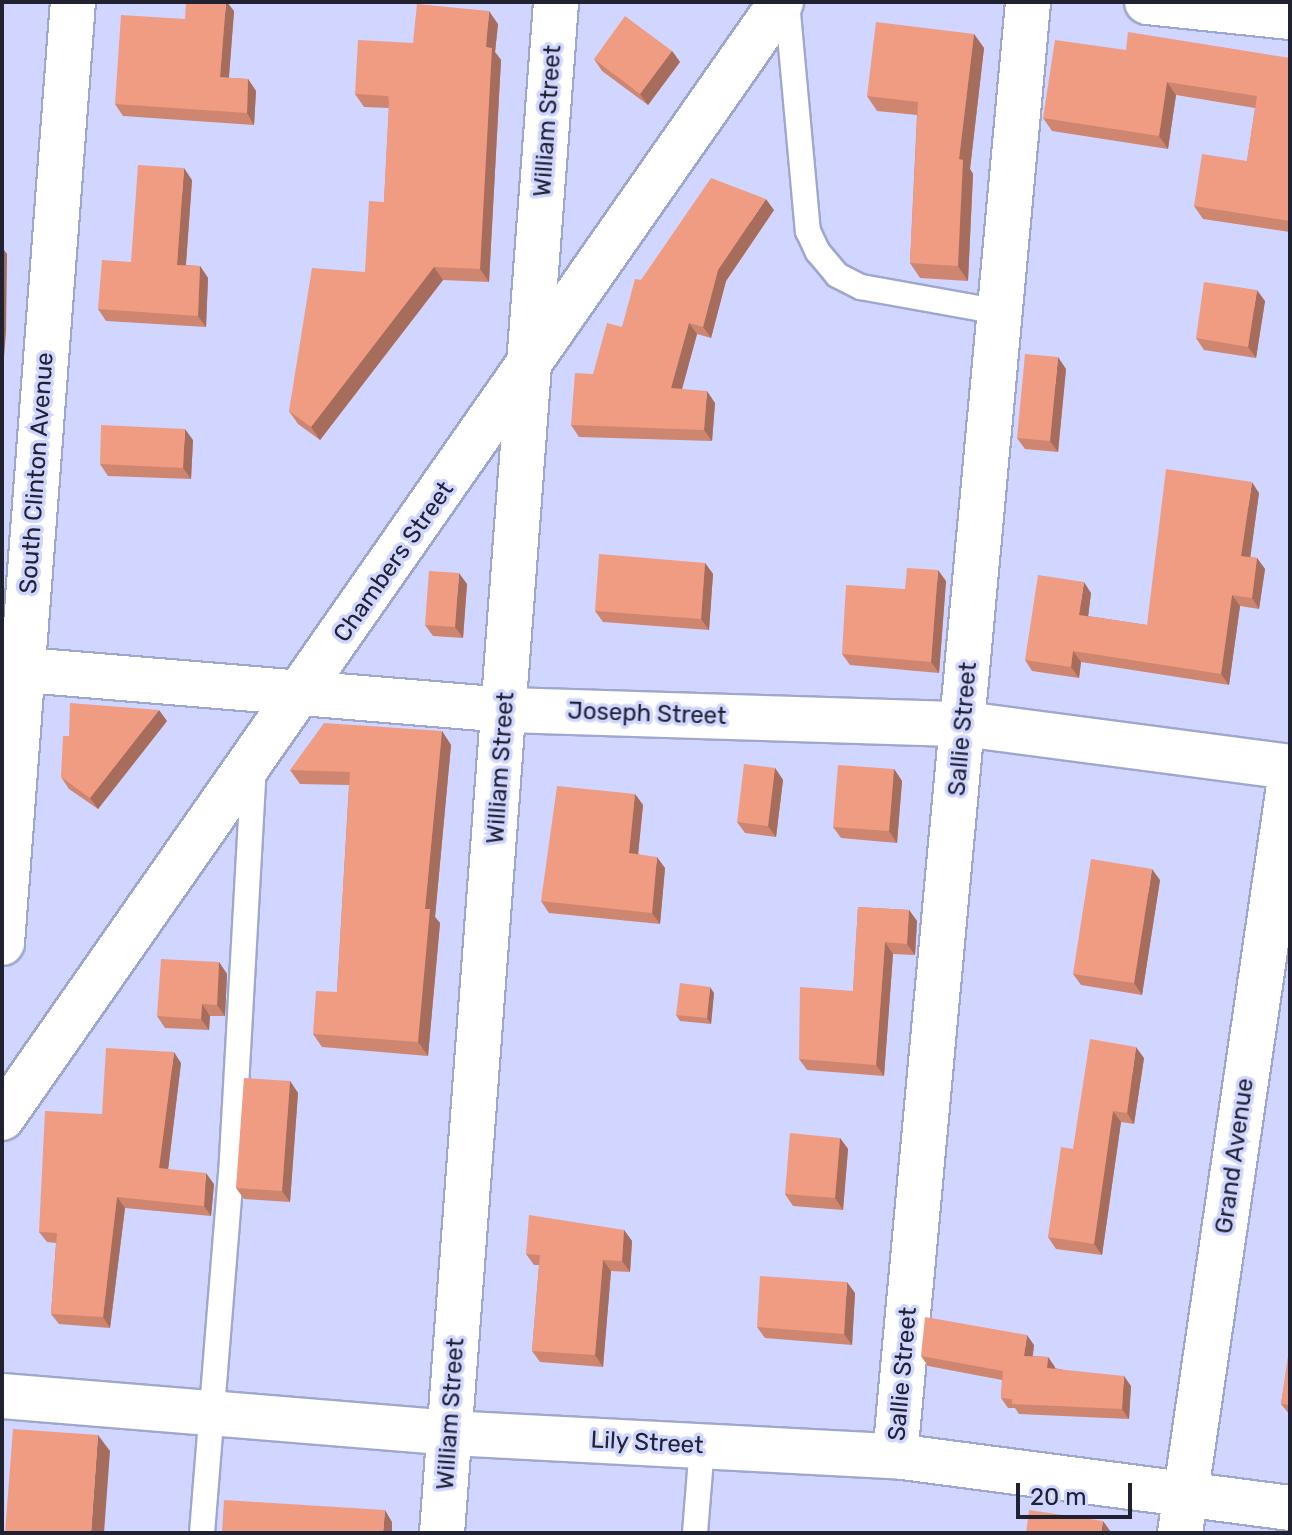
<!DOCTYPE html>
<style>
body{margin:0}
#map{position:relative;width:1292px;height:1535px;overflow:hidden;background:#d0d6ff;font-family:Rubik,sans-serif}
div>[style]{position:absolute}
.roads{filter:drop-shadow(2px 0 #a0a7cd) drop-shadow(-2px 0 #a0a7cd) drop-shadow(0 2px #a0a7cd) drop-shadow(0 -2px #a0a7cd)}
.lane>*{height:24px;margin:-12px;padding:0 12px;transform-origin:12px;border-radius:12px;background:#fff}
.street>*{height:44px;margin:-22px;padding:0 22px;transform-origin:22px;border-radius:22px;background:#fff}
.secondary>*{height:44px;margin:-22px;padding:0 22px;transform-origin:22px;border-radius:22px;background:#fff}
.wall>*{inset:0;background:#ce8671}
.shaded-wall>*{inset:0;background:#a76d5c}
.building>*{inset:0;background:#ef9c83}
span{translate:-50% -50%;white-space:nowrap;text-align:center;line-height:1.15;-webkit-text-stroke:7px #d0d6ff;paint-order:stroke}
.street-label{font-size:24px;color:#202231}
.frame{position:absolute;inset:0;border:4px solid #202231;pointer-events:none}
.scale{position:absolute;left:1016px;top:1483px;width:116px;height:36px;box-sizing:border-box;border:4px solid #202231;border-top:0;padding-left:10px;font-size:24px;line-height:28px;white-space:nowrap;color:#202231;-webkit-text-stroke:6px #d0d6ff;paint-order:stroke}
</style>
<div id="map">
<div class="roads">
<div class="lane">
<div style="left:787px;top:2px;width:230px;rotate:84.8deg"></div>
<div style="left:808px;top:231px;width:23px;rotate:65deg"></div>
<div style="left:818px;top:252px;width:30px;rotate:50deg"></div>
<div style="left:837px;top:275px;width:27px;rotate:27deg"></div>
<div style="left:861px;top:287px;width:141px;rotate:10.2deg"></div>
<div style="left:202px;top:1533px;width:376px;rotate:-85.4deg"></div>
<div style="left:232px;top:1158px;width:394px;rotate:-86.8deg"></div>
<div style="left:695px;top:1533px;width:87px;rotate:-85.4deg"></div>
</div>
<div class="street">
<div style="left:1147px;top:2px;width:144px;rotate:6deg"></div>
<div style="left:2px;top:668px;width:506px;rotate:4.76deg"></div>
<div style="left:506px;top:710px;width:458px;rotate:1.8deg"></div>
<div style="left:964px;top:724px;width:329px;rotate:7.5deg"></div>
<div style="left:2px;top:943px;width:944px;rotate:-85.69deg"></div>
<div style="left:2px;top:1396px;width:450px;rotate:4.7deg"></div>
<div style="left:450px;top:1433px;width:446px;rotate:3deg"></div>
<div style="left:895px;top:1456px;width:398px;rotate:7.5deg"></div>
<div style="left:895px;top:1456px;width:1460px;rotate:-84.77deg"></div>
<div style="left:442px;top:1533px;width:1535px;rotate:-85.74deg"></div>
<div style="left:1180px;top:1533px;width:762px;rotate:-81.7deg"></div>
</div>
<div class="secondary">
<div style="left:2px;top:1118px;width:1361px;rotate:-55.08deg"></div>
</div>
</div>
<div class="wall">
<div style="clip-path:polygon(234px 11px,229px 78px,248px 79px,256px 91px,254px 125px,123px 116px,115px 104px,185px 19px)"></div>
<div style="clip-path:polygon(498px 24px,495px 52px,501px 60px,489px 282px,443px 280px,320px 440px,298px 424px,289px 411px,365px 272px,384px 202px,389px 108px,364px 107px,355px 94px,413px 43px)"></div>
<div style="clip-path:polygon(974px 34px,984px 48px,970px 169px,973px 174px,968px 281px,920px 278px,910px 263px,917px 115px,877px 111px,867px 96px)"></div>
<div style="clip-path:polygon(1126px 50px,1290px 58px,1290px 232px,1203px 219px,1194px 206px,1247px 161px,1255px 108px,1176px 95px,1168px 149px,1052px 131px,1043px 118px)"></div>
<div style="clip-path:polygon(672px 51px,680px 62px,648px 105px,602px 71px,594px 59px)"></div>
<div style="clip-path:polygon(192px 180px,186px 265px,200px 266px,208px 278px,206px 327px,106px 321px,98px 309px,131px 262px)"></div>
<div style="clip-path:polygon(774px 210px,726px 281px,711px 338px,697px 334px,682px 389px,715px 403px,712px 441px,579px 437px,571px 425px,622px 327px,641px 280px)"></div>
<div style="clip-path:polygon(1265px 301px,1256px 358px,1204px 350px,1196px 338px)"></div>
<div style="clip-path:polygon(1066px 369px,1058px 452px,1025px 449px,1017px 438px)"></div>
<div style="clip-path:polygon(193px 440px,191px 479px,108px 476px,100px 464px)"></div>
<div style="clip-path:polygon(1259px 493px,1250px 557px,1257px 558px,1265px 569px,1259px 609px,1240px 606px,1229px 685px,1081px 662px,1079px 678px,1032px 671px,1025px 660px,1091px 593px,1088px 616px,1147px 625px)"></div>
<div style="clip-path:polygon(705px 563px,713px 574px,709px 630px,603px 622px,595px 611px)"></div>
<div style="clip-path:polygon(946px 581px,939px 673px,850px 665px,842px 654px,905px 589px)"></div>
<div style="clip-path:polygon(467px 584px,463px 638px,433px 636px,425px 625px)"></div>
<div style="clip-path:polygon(167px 721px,98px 809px,69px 789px,61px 777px,69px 736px)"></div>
<div style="clip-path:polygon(442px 731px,451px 745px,435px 917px,440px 923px,428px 1056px,322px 1047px,313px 1034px,337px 992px,349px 785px,300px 784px,290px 770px)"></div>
<div style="clip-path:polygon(775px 768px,783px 780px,776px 837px,745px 833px,737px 822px)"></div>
<div style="clip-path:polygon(894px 769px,902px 781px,897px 843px,841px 838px,833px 827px)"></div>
<div style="clip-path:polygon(635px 794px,643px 805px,638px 854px,665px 868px,660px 924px,549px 913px,541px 901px)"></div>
<div style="clip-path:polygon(1160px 880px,1142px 995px,1081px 985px,1073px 974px)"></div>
<div style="clip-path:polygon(858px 907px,909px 910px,917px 921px,915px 955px,893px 954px,884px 1076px,807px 1070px,799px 1059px,853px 991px)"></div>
<div style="clip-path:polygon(219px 962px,227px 974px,225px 1016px,210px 1016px,209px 1030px,165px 1028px,157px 1016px)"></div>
<div style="clip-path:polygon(714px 993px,711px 1024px,680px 1021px,676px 1015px)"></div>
<div style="clip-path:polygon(1144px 1058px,1134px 1124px,1121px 1122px,1102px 1255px,1056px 1249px,1048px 1237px,1073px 1149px)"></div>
<div style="clip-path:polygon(181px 1063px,168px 1169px,214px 1184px,211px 1216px,125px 1208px,110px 1328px,59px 1324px,51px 1314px,56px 1243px,47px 1242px,39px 1232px,102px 1114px)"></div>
<div style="clip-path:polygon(290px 1081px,298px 1093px,290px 1202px,244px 1199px,236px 1188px)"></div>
<div style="clip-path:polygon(840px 1138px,848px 1149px,843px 1210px,793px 1206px,785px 1194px)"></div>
<div style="clip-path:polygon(624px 1230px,632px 1241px,630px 1272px,611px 1271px,603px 1367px,540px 1362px,532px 1351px,539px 1265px,534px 1265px,526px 1254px)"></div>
<div style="clip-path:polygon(855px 1293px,852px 1345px,765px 1338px,757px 1327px)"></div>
<div style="clip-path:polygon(1034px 1345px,1033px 1356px,1048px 1357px,1055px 1368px,1131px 1386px,1129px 1419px,1019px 1414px,1015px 1408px,1008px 1408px,1001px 1398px,1002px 1380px,928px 1366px,921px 1356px)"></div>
<div style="clip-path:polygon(1290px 1349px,1290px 1415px,1281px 1404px)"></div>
</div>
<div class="shaded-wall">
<div style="clip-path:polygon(226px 2px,227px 2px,234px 11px,228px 88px,220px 77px)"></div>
<div style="clip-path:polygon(489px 11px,498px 24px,495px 52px,501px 60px,489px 282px,480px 269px,486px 47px)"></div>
<div style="clip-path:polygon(974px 34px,984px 48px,970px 169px,973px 174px,968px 281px,958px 266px,959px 159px)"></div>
<div style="clip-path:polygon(672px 51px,680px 62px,648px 105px,640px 94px)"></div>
<div style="clip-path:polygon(248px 79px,256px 91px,254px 125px,247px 113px)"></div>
<div style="clip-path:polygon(1167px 82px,1176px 95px,1168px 149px,1159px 136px)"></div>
<div style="clip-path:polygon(184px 168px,192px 180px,185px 276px,177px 265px)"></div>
<div style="clip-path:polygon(766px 199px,774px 210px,726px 281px,711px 338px,703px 327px,718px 270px)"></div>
<div style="clip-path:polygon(2px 247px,7px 254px,6px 332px,2px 382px)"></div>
<div style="clip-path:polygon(200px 266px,208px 278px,206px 327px,198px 316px)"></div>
<div style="clip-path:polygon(434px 267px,443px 280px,320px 440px,311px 427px)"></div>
<div style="clip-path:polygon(1257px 290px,1265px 301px,1256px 358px,1248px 347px)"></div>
<div style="clip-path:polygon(689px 323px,697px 334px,679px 400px,671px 388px)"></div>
<div style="clip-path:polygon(1058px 357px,1066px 369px,1058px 452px,1050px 441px)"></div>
<div style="clip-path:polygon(707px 391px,715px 403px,712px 441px,704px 430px)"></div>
<div style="clip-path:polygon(185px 429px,193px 440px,191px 479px,183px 468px)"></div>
<div style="clip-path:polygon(1252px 482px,1259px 493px,1249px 567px,1241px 556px)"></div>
<div style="clip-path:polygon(1257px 558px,1265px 569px,1259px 609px,1252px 598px)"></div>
<div style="clip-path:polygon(705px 563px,713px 574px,709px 630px,701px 619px)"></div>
<div style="clip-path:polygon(938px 570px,946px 581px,939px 673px,931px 662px)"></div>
<div style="clip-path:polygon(459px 573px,467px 584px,463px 638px,455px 627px)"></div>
<div style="clip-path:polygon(1084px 582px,1091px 593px,1087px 626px,1079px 615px)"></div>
<div style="clip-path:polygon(1232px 595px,1240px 606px,1229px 685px,1221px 674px)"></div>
<div style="clip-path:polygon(1073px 651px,1081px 662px,1079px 678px,1071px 667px)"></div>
<div style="clip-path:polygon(159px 710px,167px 721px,98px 809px,90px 798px)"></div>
<div style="clip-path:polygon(442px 731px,451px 745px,435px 917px,440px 923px,428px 1056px,418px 1042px,425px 909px)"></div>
<div style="clip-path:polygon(775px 768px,783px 780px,776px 837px,768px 826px)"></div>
<div style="clip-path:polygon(894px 769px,902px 781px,897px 843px,889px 831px)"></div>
<div style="clip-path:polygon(635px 794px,643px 805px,637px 865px,629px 853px)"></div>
<div style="clip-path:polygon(657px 857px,665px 868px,660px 924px,652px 913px)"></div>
<div style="clip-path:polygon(1152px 869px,1160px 880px,1142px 995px,1134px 983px)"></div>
<div style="clip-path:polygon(909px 910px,917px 921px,915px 955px,907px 944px)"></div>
<div style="clip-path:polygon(885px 942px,893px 954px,884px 1076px,876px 1065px)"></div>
<div style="clip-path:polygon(219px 962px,227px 974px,225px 1016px,217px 1005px)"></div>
<div style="clip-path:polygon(710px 987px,714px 993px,711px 1024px,707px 1018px)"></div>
<div style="clip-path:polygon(202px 1004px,210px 1016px,209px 1030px,201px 1019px)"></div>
<div style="clip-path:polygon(1136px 1047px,1144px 1058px,1134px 1124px,1127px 1113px)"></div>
<div style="clip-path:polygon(174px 1052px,181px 1063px,167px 1179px,159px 1168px)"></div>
<div style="clip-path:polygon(290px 1081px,298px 1093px,290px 1202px,282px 1191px)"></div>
<div style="clip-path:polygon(1113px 1111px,1121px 1122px,1102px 1255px,1094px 1244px)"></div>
<div style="clip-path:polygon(840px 1138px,848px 1149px,843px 1210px,835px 1198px)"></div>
<div style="clip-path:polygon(206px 1173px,214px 1184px,211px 1216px,204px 1206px)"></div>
<div style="clip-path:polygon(117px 1197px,125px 1208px,110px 1328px,103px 1317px)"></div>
<div style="clip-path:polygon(624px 1230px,632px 1241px,630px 1272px,622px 1261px)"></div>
<div style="clip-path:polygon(603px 1260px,611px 1271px,603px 1367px,595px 1355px)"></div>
<div style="clip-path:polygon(847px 1282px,855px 1293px,852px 1345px,844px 1334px)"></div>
<div style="clip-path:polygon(1027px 1335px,1034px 1345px,1031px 1366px,1024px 1356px)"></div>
<div style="clip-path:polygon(1048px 1357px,1055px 1367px,1054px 1378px,1047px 1368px)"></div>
<div style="clip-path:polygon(1124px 1376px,1131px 1386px,1129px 1419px,1122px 1409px)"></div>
<div style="clip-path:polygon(98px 1435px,110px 1451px,104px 1533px,91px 1533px)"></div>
<div style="clip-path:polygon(385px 1510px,392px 1522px,392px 1533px,383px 1533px)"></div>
<div style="clip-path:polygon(1103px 1521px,1111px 1532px,1111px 1533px,1101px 1533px)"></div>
</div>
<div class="building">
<div style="clip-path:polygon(186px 2px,226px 2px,220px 77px,248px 79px,247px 113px,115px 104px,121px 15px,185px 19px)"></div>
<div style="clip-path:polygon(417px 4px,489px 11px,486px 47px,492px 48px,480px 269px,434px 267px,311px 427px,289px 411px,312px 268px,365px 272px,369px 201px,384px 202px,389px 101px,388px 96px,355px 94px,358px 40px,413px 43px)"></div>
<div style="clip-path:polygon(625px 16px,672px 51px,640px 94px,594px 59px)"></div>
<div style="clip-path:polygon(876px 22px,974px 34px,959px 159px,963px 160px,958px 266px,910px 263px,918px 102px,867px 96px)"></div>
<div style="clip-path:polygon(1128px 32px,1290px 58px,1290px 221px,1194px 206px,1202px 154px,1247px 161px,1257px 96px,1167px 82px,1159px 136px,1043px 118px,1055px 40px,1126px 50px)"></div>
<div style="clip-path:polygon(138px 165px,184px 168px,177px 265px,200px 266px,198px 316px,98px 309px,102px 260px,131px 262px)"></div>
<div style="clip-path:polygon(711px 178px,766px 199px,718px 270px,703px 327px,689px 323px,671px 388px,707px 391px,704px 430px,571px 425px,575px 373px,593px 374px,607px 323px,622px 327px,635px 279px,641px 280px)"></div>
<div style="clip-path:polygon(1204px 282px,1257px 290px,1248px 347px,1196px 338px)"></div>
<div style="clip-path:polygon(1025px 354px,1058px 357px,1050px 441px,1017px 438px)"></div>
<div style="clip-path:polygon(101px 425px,185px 429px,183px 468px,100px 464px)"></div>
<div style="clip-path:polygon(1166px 469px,1252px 482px,1241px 556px,1257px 558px,1252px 598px,1232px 595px,1221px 674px,1073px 651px,1071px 667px,1025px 660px,1038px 575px,1084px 582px,1079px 615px,1147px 625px)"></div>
<div style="clip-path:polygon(599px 554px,705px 563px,701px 619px,595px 611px)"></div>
<div style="clip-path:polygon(907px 568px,938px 570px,931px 662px,842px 654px,846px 585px,905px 589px)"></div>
<div style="clip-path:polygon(429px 571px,459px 573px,455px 627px,425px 625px)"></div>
<div style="clip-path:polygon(70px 703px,159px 710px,90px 798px,61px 777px,63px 736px,69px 736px)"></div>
<div style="clip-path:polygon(324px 723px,442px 731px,425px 909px,430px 909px,418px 1042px,313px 1034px,316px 991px,337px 992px,350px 772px,290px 770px)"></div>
<div style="clip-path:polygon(744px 764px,775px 768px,768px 826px,737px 822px)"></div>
<div style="clip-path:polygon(838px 765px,894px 769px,889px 831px,833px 827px)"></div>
<div style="clip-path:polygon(557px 786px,635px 794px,629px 853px,657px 857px,652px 913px,541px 901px)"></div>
<div style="clip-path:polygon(1091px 859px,1152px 869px,1134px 983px,1073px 974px)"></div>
<div style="clip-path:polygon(858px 907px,909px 910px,907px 944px,885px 942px,876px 1065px,799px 1059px,800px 987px,853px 991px)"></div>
<div style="clip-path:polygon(161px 959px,219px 962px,217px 1005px,202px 1004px,201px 1019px,157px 1016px)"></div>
<div style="clip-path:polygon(680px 983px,710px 987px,707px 1018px,676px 1015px)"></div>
<div style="clip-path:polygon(1090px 1039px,1136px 1047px,1127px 1113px,1113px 1111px,1094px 1244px,1048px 1237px,1061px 1147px,1073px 1149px)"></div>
<div style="clip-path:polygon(106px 1048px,174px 1052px,159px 1168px,206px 1173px,204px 1206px,117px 1197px,103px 1317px,51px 1314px,57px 1233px,39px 1232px,45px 1111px,102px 1114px)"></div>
<div style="clip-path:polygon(244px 1078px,290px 1081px,282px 1191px,236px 1188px)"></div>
<div style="clip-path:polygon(790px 1133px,840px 1138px,835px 1198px,785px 1194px)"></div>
<div style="clip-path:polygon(529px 1215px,624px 1230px,622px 1261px,603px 1260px,595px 1355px,532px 1351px,540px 1255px,526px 1254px)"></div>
<div style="clip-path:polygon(760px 1276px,847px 1282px,844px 1334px,757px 1327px)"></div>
<div style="clip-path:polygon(925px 1317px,1027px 1335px,1024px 1356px,1048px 1357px,1047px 1368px,1124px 1376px,1122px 1409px,1012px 1404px,1012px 1399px,1001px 1398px,1003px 1371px,921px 1356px)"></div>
<div style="clip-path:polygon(1289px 1349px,1290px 1349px,1290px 1405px,1281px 1404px)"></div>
<div style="clip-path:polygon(13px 1429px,98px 1435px,91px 1533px,5px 1533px)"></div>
<div style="clip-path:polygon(224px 1500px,385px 1510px,383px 1533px,222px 1533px)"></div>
<div style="clip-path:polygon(1029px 1510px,1103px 1521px,1101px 1533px,1026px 1533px)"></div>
</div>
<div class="street-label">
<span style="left:548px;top:121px;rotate:-86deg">William Street</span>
<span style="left:37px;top:473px;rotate:-86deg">South Clinton Avenue</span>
<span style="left:394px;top:562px;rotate:-55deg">Chambers Street</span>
<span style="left:647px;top:714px;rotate:2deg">Joseph Street</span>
<span style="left:963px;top:729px;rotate:-85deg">Sallie Street</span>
<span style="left:501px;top:768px;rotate:-86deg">William Street</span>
<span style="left:1235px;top:1156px;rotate:-82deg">Grand Avenue</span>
<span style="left:903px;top:1374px;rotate:-85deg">Sallie Street</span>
<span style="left:451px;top:1414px;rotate:-86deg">William Street</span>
<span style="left:647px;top:1443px;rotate:3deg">Lily Street</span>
</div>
<div class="frame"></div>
<div class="scale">20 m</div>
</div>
